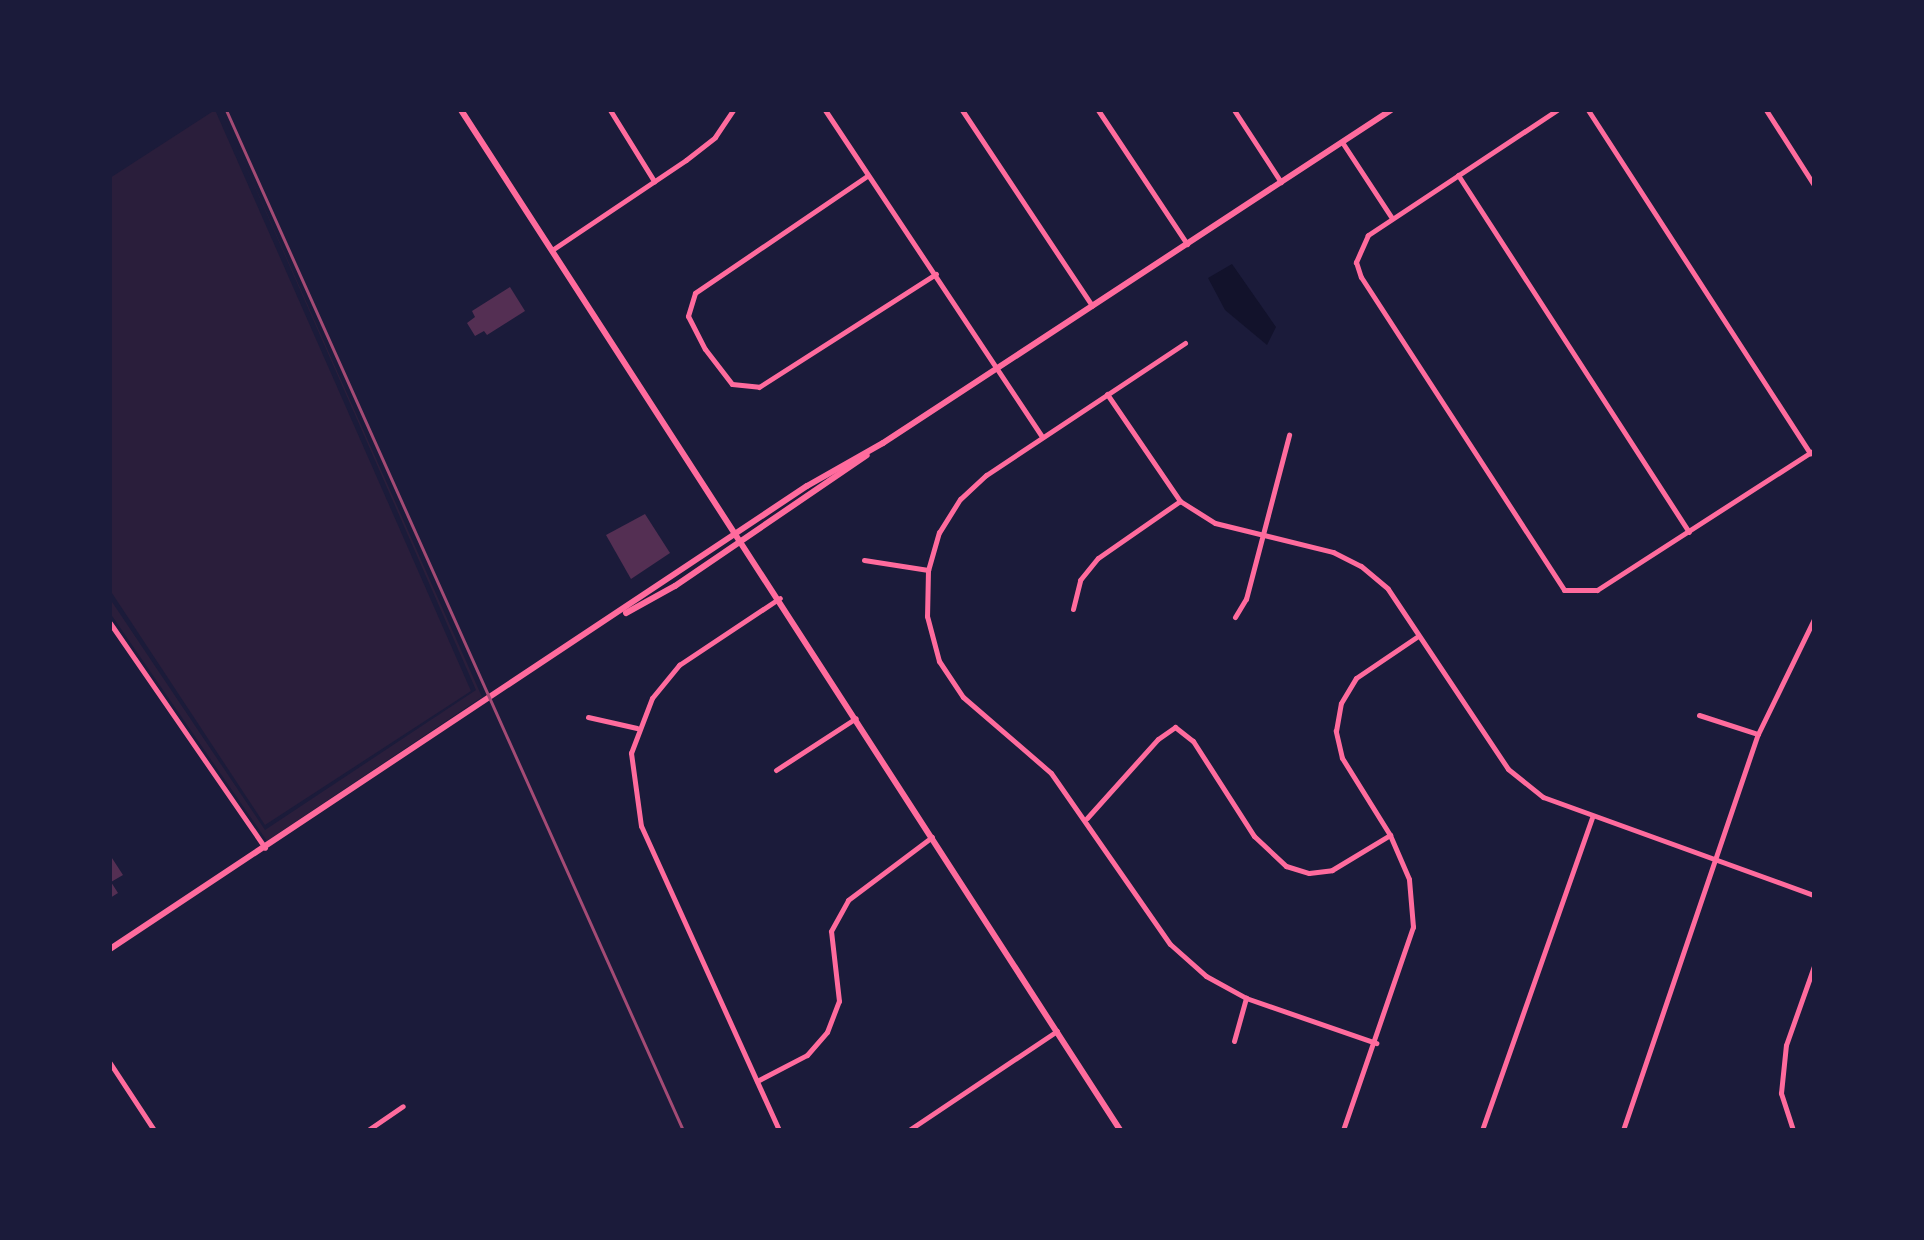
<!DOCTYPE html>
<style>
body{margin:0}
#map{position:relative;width:1924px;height:1240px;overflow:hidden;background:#1b1b3a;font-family:"Noto Sans",sans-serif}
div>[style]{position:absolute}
.green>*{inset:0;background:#2a1e3b}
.water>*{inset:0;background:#12122b}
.building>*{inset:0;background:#542f53}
.minor>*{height:5px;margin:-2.5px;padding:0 2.5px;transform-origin:2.5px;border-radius:2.5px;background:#ff6b9d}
.tertiary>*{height:6px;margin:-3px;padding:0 3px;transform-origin:3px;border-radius:3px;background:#ff6b9d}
.rail>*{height:3px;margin:-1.5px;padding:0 1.5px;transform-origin:1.5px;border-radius:1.5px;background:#a44b75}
span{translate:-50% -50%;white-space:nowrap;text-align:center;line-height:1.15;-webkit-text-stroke:8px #1b1b3a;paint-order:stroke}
.frame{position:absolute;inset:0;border:112px solid #1b1b3a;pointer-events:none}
</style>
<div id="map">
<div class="green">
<div style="clip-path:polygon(215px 110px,471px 691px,265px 825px,110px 590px,110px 178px)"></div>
<div style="clip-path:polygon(221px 110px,482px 697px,267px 841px,110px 613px,110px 599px,265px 830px,476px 690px)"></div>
</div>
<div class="water">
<div style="clip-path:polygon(1232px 264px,1276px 327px,1267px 345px,1225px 310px,1208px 278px)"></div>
</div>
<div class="building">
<div style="clip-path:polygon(510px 287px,525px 311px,487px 335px,484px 331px,475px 336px,467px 323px,475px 317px,472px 311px)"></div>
<div style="clip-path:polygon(645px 514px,670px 553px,631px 579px,606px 535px)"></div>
<div style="clip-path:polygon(110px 855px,123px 875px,111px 882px,118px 893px,110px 898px)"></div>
</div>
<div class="minor">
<div style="left:610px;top:110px;width:84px;rotate:58.2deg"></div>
<div style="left:825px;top:110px;width:392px;rotate:56.4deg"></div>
<div style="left:962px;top:110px;width:235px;rotate:56.4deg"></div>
<div style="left:1098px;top:110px;width:161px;rotate:56.4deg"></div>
<div style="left:1234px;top:110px;width:86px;rotate:56.9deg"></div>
<div style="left:1557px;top:110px;width:227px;rotate:146.5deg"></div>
<div style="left:1368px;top:235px;width:30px;rotate:114deg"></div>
<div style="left:1356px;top:262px;width:16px;rotate:72deg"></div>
<div style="left:1361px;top:277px;width:373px;rotate:57deg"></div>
<div style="left:1564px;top:590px;width:33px"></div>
<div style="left:1597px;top:590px;width:258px;rotate:-32.8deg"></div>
<div style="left:1588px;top:110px;width:409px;rotate:57.1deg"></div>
<div style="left:1766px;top:110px;width:89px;rotate:57.4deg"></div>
<div style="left:1342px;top:142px;width:91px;rotate:56.7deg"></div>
<div style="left:1458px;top:175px;width:425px;rotate:57.1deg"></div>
<div style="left:867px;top:176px;width:208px;rotate:145.8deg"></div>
<div style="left:695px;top:293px;width:24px;rotate:107deg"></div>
<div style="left:688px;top:316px;width:37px;rotate:63deg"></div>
<div style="left:705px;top:349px;width:44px;rotate:52.4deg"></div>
<div style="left:732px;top:384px;width:27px;rotate:6deg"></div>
<div style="left:759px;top:387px;width:210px;rotate:-32.6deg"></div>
<div style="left:552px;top:250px;width:161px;rotate:-33.9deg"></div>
<div style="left:686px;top:160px;width:37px;rotate:-38deg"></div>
<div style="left:715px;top:137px;width:32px;rotate:-56deg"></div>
<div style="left:1185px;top:343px;width:239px;rotate:146.4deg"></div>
<div style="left:986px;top:475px;width:35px;rotate:137deg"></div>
<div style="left:960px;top:499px;width:39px;rotate:122deg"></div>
<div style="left:939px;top:532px;width:40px;rotate:106deg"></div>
<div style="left:928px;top:570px;width:46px;rotate:91.2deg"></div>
<div style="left:927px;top:616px;width:47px;rotate:75.1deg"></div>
<div style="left:939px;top:661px;width:43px;rotate:56.3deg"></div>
<div style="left:963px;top:697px;width:116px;rotate:40.8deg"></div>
<div style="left:1051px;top:773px;width:208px;rotate:55.2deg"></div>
<div style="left:1170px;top:944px;width:48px;rotate:41.6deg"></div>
<div style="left:1206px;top:976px;width:46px;rotate:28.8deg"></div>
<div style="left:1246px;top:998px;width:138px;rotate:19.1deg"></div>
<div style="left:1107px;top:394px;width:130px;rotate:55.7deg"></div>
<div style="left:1180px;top:501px;width:41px;rotate:32.2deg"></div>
<div style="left:1215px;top:523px;width:122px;rotate:13.8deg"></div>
<div style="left:1333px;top:552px;width:31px;rotate:27deg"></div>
<div style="left:1361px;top:566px;width:35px;rotate:40deg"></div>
<div style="left:1388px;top:589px;width:216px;rotate:56.3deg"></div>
<div style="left:1508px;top:769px;width:45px;rotate:38.7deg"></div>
<div style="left:1543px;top:797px;width:288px;rotate:19.9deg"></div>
<div style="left:864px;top:560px;width:65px;rotate:8.9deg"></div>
<div style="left:1073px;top:609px;width:30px;rotate:-76deg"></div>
<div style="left:1080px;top:580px;width:28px;rotate:-51deg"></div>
<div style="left:1098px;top:558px;width:100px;rotate:-34.8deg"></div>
<div style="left:1235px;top:617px;width:21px;rotate:-59deg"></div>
<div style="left:1246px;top:599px;width:170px;rotate:-75.3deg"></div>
<div style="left:110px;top:623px;width:273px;rotate:55.4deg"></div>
<div style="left:1699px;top:715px;width:62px;rotate:17.9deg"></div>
<div style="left:588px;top:717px;width:50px;rotate:12.7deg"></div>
<div style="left:776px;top:770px;width:95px;rotate:-33deg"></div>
<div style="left:1087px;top:818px;width:106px;rotate:-48.1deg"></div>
<div style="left:1158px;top:739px;width:21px;rotate:-35deg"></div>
<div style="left:1175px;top:727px;width:23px;rotate:38deg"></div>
<div style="left:1193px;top:741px;width:113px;rotate:57.3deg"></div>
<div style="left:1254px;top:836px;width:44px;rotate:43.2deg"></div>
<div style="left:1286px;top:866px;width:24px;rotate:17deg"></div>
<div style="left:1309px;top:873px;width:23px;rotate:-7deg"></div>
<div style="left:1332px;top:870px;width:68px;rotate:-31.1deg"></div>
<div style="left:1234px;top:1041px;width:45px;rotate:-74.4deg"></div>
<div style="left:110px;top:1063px;width:80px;rotate:56.7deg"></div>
<div style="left:757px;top:1081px;width:56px;rotate:-27.5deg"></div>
<div style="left:807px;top:1055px;width:30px;rotate:-49deg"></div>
<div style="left:827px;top:1032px;width:33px;rotate:-69deg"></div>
<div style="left:839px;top:1001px;width:70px;rotate:-96.5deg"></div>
<div style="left:831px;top:931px;width:35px;rotate:-61deg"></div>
<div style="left:848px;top:900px;width:105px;rotate:-36.9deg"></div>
<div style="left:368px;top:1130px;width:42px;rotate:-34.4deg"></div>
<div style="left:779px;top:1130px;width:334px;rotate:-114.4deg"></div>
<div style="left:641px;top:826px;width:74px;rotate:-97.8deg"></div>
<div style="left:631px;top:753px;width:59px;rotate:-69.1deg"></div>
<div style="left:652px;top:698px;width:43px;rotate:-50.7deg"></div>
<div style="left:679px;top:665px;width:121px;rotate:-33.6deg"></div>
<div style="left:909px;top:1130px;width:178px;rotate:-33.8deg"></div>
<div style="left:1343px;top:1130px;width:215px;rotate:-71deg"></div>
<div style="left:1413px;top:927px;width:48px;rotate:-94.8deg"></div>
<div style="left:1409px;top:879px;width:48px;rotate:-113.4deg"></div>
<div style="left:1390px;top:835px;width:91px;rotate:-121.9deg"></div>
<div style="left:1342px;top:758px;width:28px;rotate:-103deg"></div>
<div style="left:1336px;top:731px;width:28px;rotate:-80deg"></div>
<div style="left:1341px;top:703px;width:29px;rotate:-59deg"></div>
<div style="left:1356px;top:678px;width:75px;rotate:-34.1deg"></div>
<div style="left:1482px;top:1130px;width:331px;rotate:-70.6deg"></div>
<div style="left:1623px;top:1130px;width:418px;rotate:-71.2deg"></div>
<div style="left:1758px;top:734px;width:128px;rotate:-64deg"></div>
<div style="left:1793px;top:1130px;width:39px;rotate:-108deg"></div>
<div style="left:1781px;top:1093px;width:48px;rotate:-84.1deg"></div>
<div style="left:1786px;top:1045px;width:84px;rotate:-70.5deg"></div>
</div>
<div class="tertiary">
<div style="left:461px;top:110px;width:1214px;rotate:57.13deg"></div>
<div style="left:626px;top:613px;width:56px;rotate:-28.9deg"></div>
<div style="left:675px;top:586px;width:232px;rotate:-34.3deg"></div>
<div style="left:110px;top:949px;width:837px;rotate:-33.6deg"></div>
<div style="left:807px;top:486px;width:87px;rotate:-29.5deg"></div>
<div style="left:883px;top:443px;width:607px;rotate:-33.25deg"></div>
</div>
<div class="rail">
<div style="left:226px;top:110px;width:1118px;rotate:65.87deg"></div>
</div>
<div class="frame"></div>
</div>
